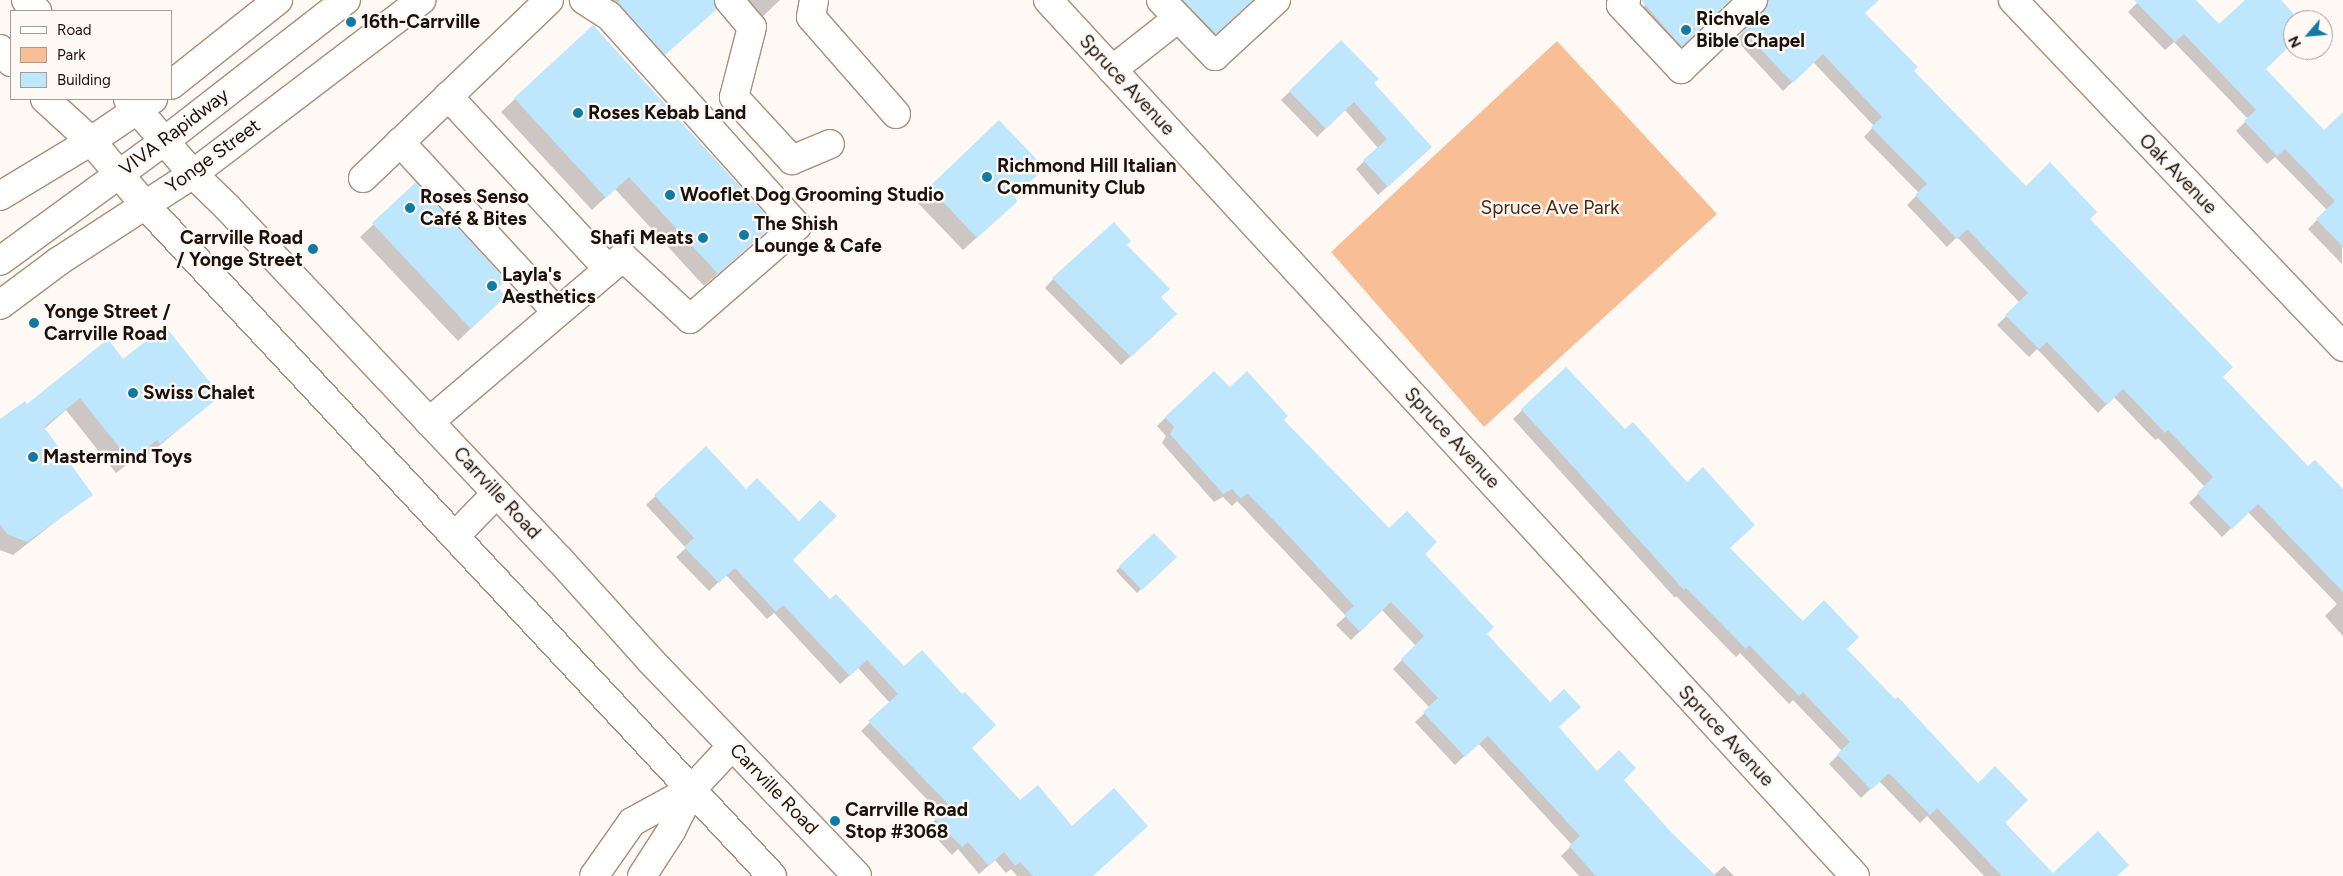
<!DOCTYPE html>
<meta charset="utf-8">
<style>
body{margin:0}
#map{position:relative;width:2343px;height:876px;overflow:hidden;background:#fff9f5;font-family:Figtree,sans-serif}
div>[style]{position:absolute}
.green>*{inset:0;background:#f8be95}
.shadow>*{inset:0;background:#0003}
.building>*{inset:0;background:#bee6fd}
.roads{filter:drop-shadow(1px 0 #a98d7a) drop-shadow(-1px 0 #a98d7a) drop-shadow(0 1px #a98d7a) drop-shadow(0 -1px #a98d7a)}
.minor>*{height:28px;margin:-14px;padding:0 14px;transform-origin:14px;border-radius:14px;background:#fff}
.major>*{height:28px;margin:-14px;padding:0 14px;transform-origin:14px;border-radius:14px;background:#fff}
.dots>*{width:14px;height:14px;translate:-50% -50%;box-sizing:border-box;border:2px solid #fff9f5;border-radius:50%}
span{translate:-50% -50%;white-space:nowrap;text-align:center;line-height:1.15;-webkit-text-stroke:4.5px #fff9f5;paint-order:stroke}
.poi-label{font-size:19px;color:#1b110a;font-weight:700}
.left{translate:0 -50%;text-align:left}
.right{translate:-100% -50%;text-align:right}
.street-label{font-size:19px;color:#1b110a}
.park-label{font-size:19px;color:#4b290e}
.legend{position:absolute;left:10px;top:10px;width:162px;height:90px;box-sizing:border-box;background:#fff9f5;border:1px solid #a49c97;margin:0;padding:6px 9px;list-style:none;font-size:15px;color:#1b110a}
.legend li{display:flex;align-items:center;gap:10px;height:25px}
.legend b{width:25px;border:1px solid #a49c97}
.north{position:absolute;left:2283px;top:10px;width:50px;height:50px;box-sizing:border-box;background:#fff9f5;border:1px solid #a49c97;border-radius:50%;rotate:243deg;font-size:14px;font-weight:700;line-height:20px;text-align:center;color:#1b110a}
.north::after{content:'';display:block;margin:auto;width:18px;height:22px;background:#117aa4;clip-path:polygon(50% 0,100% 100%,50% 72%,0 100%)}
</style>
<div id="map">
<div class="green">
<div style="clip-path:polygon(1557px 41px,1717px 214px,1484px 427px,1331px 252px)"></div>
</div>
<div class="shadow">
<div style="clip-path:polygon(611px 0,714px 0,715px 9px,651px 67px)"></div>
<div style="clip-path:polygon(731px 0,780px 0,754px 25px)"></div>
<div style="clip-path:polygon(1156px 0,1252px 0,1202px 46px)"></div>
<div style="clip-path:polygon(1650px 0,1729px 0,1672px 55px,1635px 15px)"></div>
<div style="clip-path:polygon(1755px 0,1877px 0,1864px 13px,1912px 71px,2026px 188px,2088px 219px,2222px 377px,2308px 468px,2343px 493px,2343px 636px,2325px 616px,2337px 604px,2248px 512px,2222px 537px,2189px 503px,2205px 487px,2158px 438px,2155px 440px,2114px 397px,2098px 413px,2037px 349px,2029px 357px,1997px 325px,2020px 303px,1957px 237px,1947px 247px,1907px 205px,1919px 193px,1864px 137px,1874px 126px,1813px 62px,1783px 91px,1736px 40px,1759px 15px,1760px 5px)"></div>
<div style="clip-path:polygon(2140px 0,2194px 0,2219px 26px,2246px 0,2279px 0,2298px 20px,2293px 20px,2293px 42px,2265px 69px,2324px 132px,2343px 117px,2342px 264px,2308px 229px,2327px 210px,2275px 157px,2267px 164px,2236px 131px,2248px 119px,2174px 42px,2165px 50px,2128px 12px)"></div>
<div style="clip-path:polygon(593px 26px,759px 237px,704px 286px,615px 189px,592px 210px,501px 112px)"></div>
<div style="clip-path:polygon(1341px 42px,1421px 156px,1378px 195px,1356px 169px,1378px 148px,1345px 110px,1317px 137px,1281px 100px)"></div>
<div style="clip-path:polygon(999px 121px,1014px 196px,1002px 215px,963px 250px,916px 201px)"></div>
<div style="clip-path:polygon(416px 184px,496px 289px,491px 309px,458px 341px,360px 237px)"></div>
<div style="clip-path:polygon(1126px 245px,1160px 297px,1167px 323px,1121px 365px,1045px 288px,1053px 279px)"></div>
<div style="clip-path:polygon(123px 361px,219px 396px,147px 456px,143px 452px,116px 473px,66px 410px,44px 429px,91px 494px,13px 555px,0 550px,0 420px)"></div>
<div style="clip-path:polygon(1566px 369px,1729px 548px,1803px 622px,1846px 649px,2053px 875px,2121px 876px,1984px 876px,1927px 816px,1920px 823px,1879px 781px,1861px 798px,1829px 764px,1842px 751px,1793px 700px,1789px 704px,1740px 653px,1736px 657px,1676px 596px,1675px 598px,1513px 419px)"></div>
<div style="clip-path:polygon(1230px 389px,1282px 420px,1389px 530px,1423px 554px,1557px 728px,1597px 773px,1622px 780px,1670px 833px,1714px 875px,1724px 866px,1734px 876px,1579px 876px,1561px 856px,1572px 845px,1478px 743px,1455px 765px,1415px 722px,1430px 708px,1393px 669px,1416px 646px,1382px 610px,1351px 640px,1336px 625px,1346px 616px,1237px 501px,1232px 506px,1223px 497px,1214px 502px,1162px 443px,1166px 436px,1157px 426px,1166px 417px)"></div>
<div style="clip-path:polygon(706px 448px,791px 560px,1092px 876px,1017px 876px,1011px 869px,1006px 873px,995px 860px,979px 874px,958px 849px,952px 855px,927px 828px,941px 814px,861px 731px,890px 703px,858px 668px,840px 684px,774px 613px,767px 619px,726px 575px,709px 591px,676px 557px,686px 548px,646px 505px)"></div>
<div style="clip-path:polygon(1154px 534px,1175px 557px,1137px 593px,1116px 571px)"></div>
</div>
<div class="building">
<div style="clip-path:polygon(620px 0,714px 0,717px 9px,665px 55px,617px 3px)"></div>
<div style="clip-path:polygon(1183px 0,1253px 0,1216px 34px)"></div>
<div style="clip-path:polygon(1641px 0,1730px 0,1682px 47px)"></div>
<div style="clip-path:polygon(1768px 0,1879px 0,1865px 13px,1918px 67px,1914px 71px,2026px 186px,2050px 162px,2097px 212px,2090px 219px,2233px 367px,2223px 377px,2308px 466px,2315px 460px,2343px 489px,2343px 592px,2258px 504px,2232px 529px,2197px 493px,2213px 477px,2168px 430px,2165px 433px,2123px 389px,2107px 405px,2047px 342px,2039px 349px,2005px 315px,2028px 293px,1967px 229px,1957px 239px,1915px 195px,1927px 184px,1871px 127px,1882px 117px,1823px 54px,1793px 83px,1743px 31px,1764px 11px)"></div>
<div style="clip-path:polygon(2134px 0,2196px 0,2219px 24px,2245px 0,2281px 0,2293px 13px,2293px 43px,2266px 69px,2324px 130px,2343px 112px,2343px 247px,2316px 219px,2335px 201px,2285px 149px,2277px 156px,2244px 121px,2256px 110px,2184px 34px,2175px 42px)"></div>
<div style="clip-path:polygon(593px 25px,774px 224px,718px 274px,629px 177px,606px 198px,514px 98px)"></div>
<div style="clip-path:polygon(1341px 40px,1379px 79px,1374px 83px,1432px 147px,1388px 187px,1363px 160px,1387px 139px,1354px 102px,1326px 129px,1289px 91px)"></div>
<div style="clip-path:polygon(999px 120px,1045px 168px,1015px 196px,1017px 202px,977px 238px,929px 187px)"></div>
<div style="clip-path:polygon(416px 182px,506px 280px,498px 288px,506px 296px,471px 329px,372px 223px)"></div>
<div style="clip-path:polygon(1114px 222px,1131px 241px,1127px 245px,1170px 289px,1161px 297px,1177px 314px,1131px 357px,1052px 278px)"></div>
<div style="clip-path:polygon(165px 326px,221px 396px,160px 444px,157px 440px,130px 461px,80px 398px,44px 427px,93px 495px,27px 542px,7px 534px,0 524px,0 419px,25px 401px,27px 404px,108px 339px,123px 359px)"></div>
<div style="clip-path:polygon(1566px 367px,1625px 429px,1633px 422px,1687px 482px,1703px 467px,1755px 525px,1730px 548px,1803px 621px,1824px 600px,1859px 637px,1847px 649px,1895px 699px,1898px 697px,1978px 783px,1995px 766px,2028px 800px,2005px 823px,2053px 873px,2098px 831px,2129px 865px,2117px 876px,2002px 876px,1937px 808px,1930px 815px,1889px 773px,1871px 790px,1837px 754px,1850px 742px,1803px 692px,1799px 696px,1749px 645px,1746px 649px,1686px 588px,1684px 590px,1521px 409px)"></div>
<div style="clip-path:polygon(1214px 371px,1230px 387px,1247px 371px,1288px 416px,1284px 420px,1389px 528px,1407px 511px,1437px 542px,1425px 554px,1494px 627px,1487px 634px,1550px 702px,1564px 689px,1581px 707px,1559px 727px,1597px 771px,1619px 750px,1636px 768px,1624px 780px,1671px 832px,1716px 876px,1596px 876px,1569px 846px,1580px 836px,1488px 736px,1465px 757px,1423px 712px,1438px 698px,1401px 659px,1424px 636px,1391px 602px,1360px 632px,1344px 615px,1354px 606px,1286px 533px,1247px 493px,1241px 499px,1232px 489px,1223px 494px,1170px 434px,1174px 427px,1165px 417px)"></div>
<div style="clip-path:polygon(706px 446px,746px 489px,757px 478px,799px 521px,820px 500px,837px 516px,793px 560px,830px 599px,836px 594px,904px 666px,922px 650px,962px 694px,965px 692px,996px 725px,972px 748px,1020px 800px,1038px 785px,1072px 826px,1114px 788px,1148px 826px,1093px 876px,1033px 876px,1020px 862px,1015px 866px,1004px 852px,989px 866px,968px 842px,962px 847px,934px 818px,949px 805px,868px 721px,898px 694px,867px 660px,850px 676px,783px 605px,776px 612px,735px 568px,719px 583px,684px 547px,694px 538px,654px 495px)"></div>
<div style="clip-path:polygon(1154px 533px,1177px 557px,1142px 590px,1119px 566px)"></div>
</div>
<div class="roads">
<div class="minor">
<div style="left:729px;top:0;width:35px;rotate:50deg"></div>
<div style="left:752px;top:27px;width:72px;rotate:104.4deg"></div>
<div style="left:734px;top:97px;width:86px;rotate:47.4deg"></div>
<div style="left:792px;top:160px;width:41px;rotate:-22.8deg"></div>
<div style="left:814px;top:0;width:17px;rotate:100deg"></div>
<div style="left:811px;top:17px;width:129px;rotate:48.8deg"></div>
<div style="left:1048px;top:0;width:1191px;rotate:47.35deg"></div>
<div style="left:1161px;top:0;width:78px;rotate:46deg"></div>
<div style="left:1215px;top:56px;width:83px;rotate:-42.6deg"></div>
<div style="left:1626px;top:0;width:7px;rotate:135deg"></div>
<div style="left:1621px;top:5px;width:88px;rotate:46.8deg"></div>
<div style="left:1681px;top:69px;width:100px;rotate:-43.8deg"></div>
<div style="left:2013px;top:0;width:479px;rotate:46.4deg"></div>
<div style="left:1112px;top:70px;width:84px;rotate:-38.2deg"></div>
<div style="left:448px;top:96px;width:236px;rotate:47.2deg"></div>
<div style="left:400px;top:142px;width:231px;rotate:47.3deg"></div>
<div style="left:363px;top:178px;width:257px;rotate:-43.7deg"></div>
<div style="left:0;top:261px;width:205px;rotate:-36.1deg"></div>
<div style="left:166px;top:140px;width:228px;rotate:-37.9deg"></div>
<div style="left:429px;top:422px;width:255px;rotate:-40.4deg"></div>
<div style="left:623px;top:257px;width:91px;rotate:42.8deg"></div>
<div style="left:690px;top:319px;width:142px;rotate:-41deg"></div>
<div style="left:797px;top:226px;width:282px;rotate:-131.8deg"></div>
<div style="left:609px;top:16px;width:30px;rotate:-147deg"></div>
<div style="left:594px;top:876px;width:66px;rotate:-54.9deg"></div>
<div style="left:632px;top:822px;width:68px;rotate:-28.8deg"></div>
<div style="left:642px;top:876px;width:54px;rotate:-57.2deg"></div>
<div style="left:671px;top:831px;width:47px;rotate:-63.4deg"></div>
</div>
<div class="major">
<div style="left:26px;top:0;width:16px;rotate:45deg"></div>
<div style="left:0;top:49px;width:17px;rotate:50deg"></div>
<div style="left:171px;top:85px;width:137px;rotate:-38.5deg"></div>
<div style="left:45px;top:99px;width:62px;rotate:42.4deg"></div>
<div style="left:91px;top:141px;width:84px;rotate:49.8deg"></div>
<div style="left:145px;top:205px;width:918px;rotate:46.94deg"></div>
<div style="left:128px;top:99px;width:99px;rotate:49.1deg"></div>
<div style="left:193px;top:174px;width:47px;rotate:44.1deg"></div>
<div style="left:227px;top:207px;width:485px;rotate:46.7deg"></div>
<div style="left:560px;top:560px;width:135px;rotate:48deg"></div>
<div style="left:650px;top:660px;width:299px;rotate:46.2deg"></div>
<div style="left:0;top:196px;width:106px;rotate:-31.1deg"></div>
<div style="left:91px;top:141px;width:75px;rotate:-34.1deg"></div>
<div style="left:0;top:305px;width:74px;rotate:-36.7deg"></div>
<div style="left:59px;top:261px;width:160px;rotate:-33deg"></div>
<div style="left:193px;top:174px;width:287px;rotate:-37.3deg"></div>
<div style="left:455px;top:536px;width:60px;rotate:-45.7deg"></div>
<div style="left:692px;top:789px;width:59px;rotate:-47.1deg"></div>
</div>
</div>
<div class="dots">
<div style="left:351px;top:22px;background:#117aa4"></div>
<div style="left:1686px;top:30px;background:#117aa4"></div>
<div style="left:578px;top:113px;background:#117aa4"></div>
<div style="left:987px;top:177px;background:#117aa4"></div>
<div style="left:670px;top:195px;background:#117aa4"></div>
<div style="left:410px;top:208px;background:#117aa4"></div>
<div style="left:744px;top:235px;background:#117aa4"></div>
<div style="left:703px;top:238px;background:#117aa4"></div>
<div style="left:313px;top:249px;background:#117aa4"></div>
<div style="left:492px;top:286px;background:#117aa4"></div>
<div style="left:34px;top:323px;background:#117aa4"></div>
<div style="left:133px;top:393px;background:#117aa4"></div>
<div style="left:33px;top:457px;background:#117aa4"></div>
<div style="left:835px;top:821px;background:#117aa4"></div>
</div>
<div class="poi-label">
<span class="left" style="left:1696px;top:30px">Richvale<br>Bible Chapel</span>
<span class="left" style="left:361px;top:22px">16th-Carrville</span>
<span class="left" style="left:588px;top:113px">Roses Kebab Land</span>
<span class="left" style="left:997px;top:177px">Richmond Hill Italian<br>Community Club</span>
<span class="left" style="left:680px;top:195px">Wooflet Dog Grooming Studio</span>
<span class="left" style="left:420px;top:208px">Roses Senso<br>Café &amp; Bites</span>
<span class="left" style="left:754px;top:235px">The Shish<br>Lounge &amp; Cafe</span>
<span class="right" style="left:303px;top:249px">Carrville Road<br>/ Yonge Street</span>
<span class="right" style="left:693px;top:238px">Shafi Meats</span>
<span class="left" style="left:502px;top:286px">Layla's<br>Aesthetics</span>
<span class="left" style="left:44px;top:323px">Yonge Street /<br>Carrville Road</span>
<span class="left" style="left:143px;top:393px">Swiss Chalet</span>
<span class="left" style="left:43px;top:457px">Mastermind Toys</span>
<span class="left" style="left:845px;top:821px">Carrville Road<br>Stop #3068</span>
</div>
<div class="street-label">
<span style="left:1127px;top:85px;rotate:47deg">Spruce Avenue</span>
<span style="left:174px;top:132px;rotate:-37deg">VIVA Rapidway</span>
<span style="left:213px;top:156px;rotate:-36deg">Yonge Street</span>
<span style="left:2178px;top:174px;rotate:46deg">Oak Avenue</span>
<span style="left:1452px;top:438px;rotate:47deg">Spruce Avenue</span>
<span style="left:497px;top:493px;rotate:47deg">Carrville Road</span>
<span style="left:1726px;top:736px;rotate:47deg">Spruce Avenue</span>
<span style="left:774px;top:789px;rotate:46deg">Carrville Road</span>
</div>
<div class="park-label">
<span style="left:1550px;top:208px">Spruce Ave Park</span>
</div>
<ul class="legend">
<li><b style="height:6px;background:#fff"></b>Road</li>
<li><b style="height:14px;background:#f8be95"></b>Park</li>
<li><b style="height:14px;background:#bee6fd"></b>Building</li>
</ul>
<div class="north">N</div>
</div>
